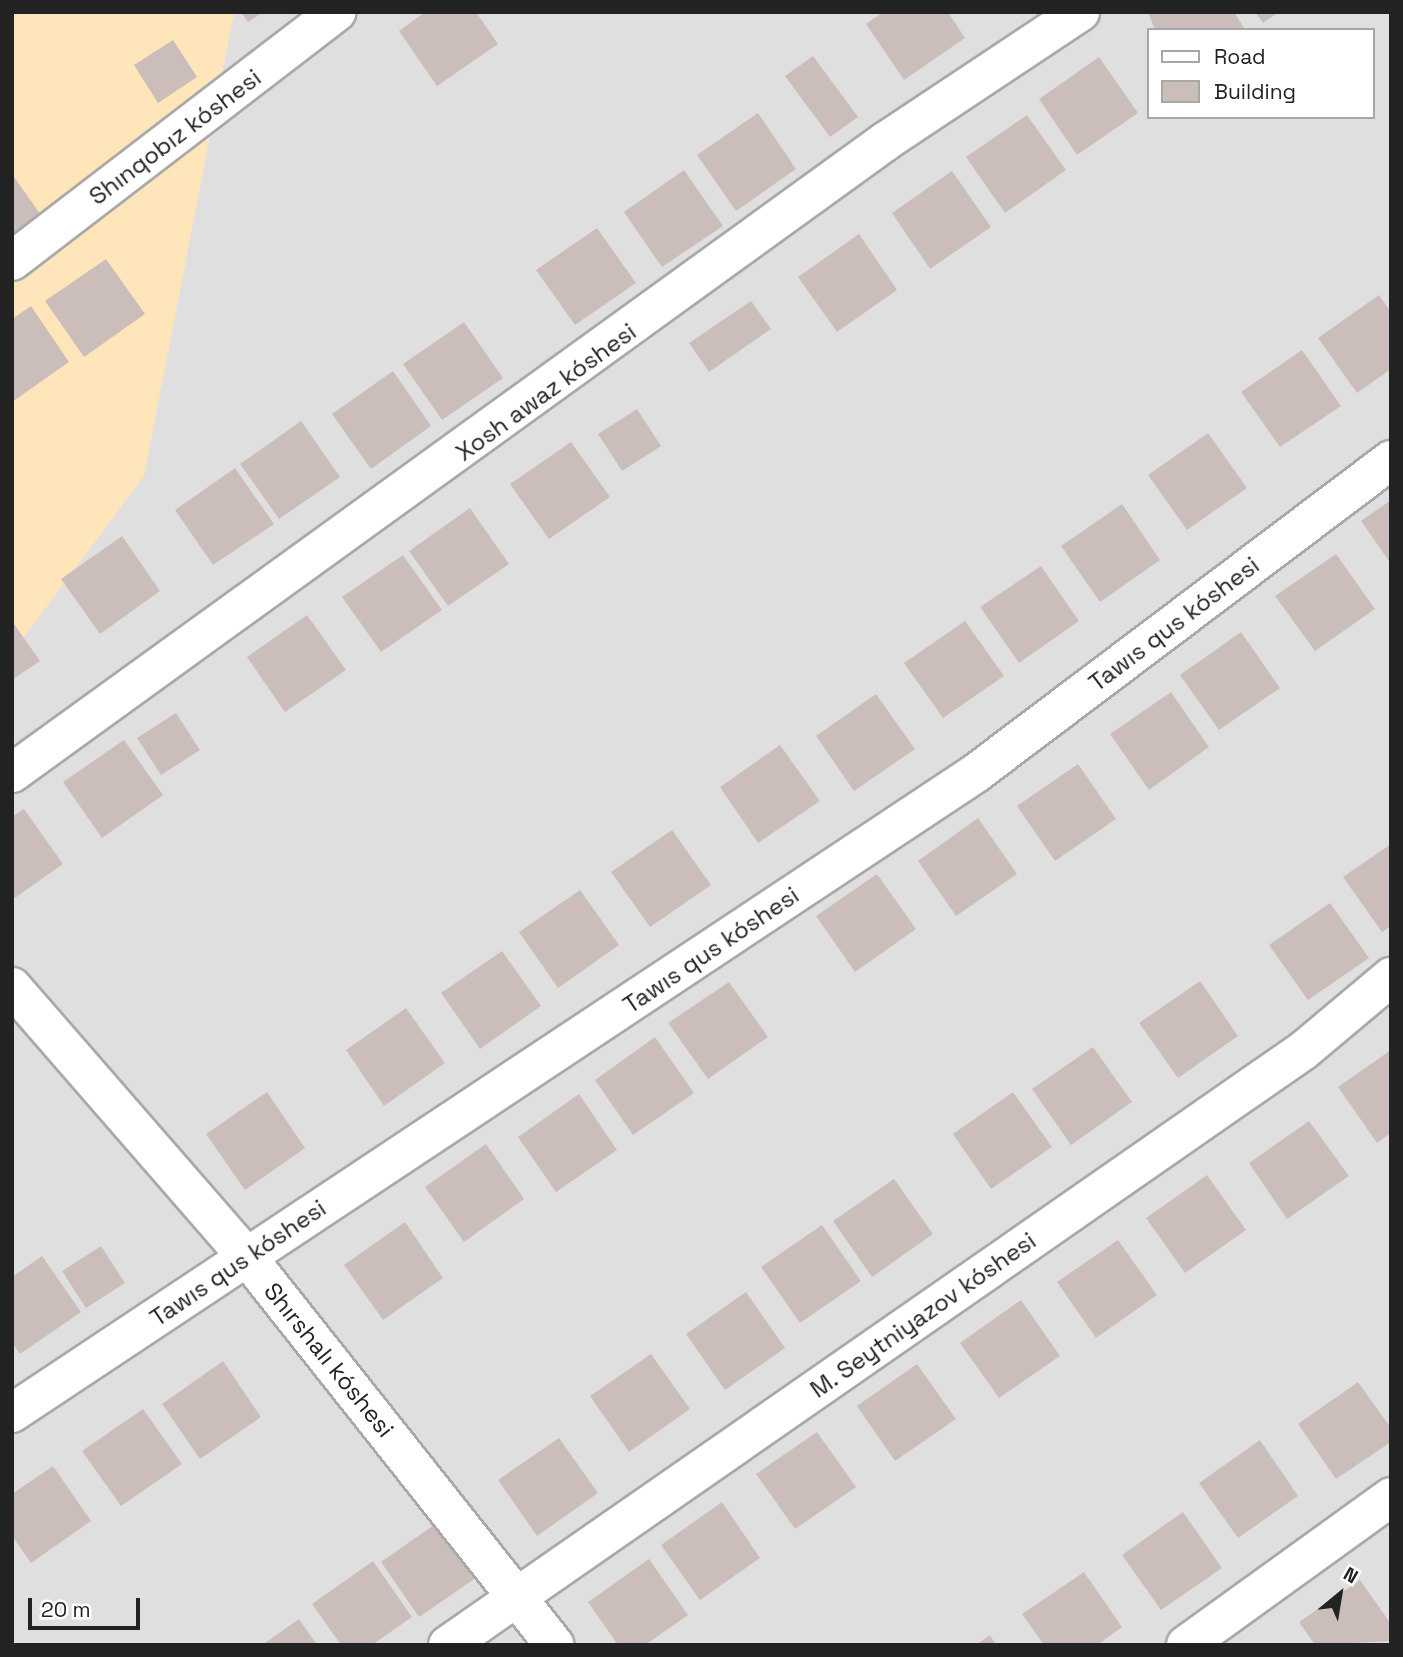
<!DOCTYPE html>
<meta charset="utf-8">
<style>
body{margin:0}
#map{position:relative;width:1403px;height:1657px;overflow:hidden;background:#f2ede8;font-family:"Space Grotesk",sans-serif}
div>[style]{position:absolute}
.residential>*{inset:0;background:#e0dfdf}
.sand>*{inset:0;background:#ffe5b9}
.building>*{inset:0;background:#cbbeba}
.roads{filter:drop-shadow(2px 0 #a9a9a9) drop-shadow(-2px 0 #a9a9a9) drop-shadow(0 2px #a9a9a9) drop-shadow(0 -2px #a9a9a9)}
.minor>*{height:38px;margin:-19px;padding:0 19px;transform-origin:19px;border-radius:19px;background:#fff}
span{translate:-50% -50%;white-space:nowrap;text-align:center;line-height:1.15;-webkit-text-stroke:5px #fff;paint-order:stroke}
.street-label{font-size:24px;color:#222}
.frame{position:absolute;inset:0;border:14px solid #222;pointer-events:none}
.legend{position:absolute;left:1147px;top:28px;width:228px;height:91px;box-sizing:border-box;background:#fff;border:2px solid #a7a7a7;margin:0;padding:9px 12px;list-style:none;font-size:21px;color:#222}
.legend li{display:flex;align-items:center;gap:14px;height:35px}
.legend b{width:35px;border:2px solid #a7a7a7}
.north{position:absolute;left:1305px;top:1559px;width:70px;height:70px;-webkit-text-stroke:5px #fff;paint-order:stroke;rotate:30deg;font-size:19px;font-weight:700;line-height:28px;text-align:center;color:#222}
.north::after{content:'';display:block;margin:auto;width:24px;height:32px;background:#222;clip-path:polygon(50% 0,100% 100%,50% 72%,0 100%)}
.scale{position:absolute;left:28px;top:1598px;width:112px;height:32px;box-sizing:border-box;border:4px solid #222;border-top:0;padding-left:9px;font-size:21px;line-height:24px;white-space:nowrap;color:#222;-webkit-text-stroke:5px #fff;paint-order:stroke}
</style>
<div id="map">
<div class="residential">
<div style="clip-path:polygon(evenodd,12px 12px,1391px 12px,1391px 1645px,12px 1645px,12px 12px,1149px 30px,1373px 30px,1373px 117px,1149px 117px,1149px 30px)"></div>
</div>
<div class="sand">
<div style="clip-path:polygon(12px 12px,234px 12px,144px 476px,12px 653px)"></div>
</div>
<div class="building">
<div style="clip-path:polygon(241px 12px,263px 12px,248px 22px)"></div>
<div style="clip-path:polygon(425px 12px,476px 12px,498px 44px,437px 86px,399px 31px)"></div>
<div style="clip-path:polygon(883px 12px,948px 12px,965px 38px,904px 80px,866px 24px)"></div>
<div style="clip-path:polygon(1148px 12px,1234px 12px,1244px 28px,1155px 30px)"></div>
<div style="clip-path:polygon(1255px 12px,1279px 12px,1263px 23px)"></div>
<div style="clip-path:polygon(173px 40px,197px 77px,158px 103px,134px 65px)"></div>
<div style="clip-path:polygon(813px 56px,858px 117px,830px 137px,785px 76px)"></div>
<div style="clip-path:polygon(1099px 57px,1138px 113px,1077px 155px,1039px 99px)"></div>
<div style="clip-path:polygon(758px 113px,796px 169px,736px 211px,697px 155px)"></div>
<div style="clip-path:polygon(1027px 115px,1066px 170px,1005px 213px,966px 157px)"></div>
<div style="clip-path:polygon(684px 170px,723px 226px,662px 267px,624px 212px)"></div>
<div style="clip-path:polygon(952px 171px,991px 227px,930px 269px,892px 213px)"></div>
<div style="clip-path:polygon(12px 174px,43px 218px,12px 240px)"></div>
<div style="clip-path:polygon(597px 228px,636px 283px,575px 325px,536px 270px)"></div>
<div style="clip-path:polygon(859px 234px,897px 290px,837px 332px,798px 277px)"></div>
<div style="clip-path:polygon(106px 259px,145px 314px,84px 357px,45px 301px)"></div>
<div style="clip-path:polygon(1379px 295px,1391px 312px,1391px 369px,1357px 393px,1318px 338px)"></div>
<div style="clip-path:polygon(751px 301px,771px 329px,709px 372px,689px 343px)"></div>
<div style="clip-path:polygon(31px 306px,69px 362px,12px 402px,12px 319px)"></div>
<div style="clip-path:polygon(464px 322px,503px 378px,442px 420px,403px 364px)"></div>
<div style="clip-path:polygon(1302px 350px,1341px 406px,1280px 447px,1241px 392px)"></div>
<div style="clip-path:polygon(393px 371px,431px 426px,371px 469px,332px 414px)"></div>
<div style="clip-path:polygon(637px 409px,661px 446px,622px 471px,598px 434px)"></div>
<div style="clip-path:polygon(301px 421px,340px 477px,279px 519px,240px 464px)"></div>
<div style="clip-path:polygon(1208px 433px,1247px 488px,1187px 530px,1148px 475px)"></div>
<div style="clip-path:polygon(571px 442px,610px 497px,549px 539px,510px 484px)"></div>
<div style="clip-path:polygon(235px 468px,274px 524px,213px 565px,175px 510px)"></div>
<div style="clip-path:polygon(1391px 500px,1391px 564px,1361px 521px)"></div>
<div style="clip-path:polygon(1122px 504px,1160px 560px,1100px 602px,1061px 546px)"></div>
<div style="clip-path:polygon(470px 508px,509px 564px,448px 606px,409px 551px)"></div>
<div style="clip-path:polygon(122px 536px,160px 591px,100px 634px,61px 579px)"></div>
<div style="clip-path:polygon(1336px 554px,1375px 609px,1315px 651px,1275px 596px)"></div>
<div style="clip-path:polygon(403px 555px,442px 610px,381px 652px,342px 597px)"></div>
<div style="clip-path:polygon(1041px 566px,1079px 621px,1019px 663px,980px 607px)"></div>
<div style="clip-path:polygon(307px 615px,346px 670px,285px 712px,247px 657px)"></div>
<div style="clip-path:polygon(12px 621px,40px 661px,12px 680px)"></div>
<div style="clip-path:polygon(965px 621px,1004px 676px,943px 718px,904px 663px)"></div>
<div style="clip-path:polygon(1241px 632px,1280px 688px,1219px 730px,1180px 675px)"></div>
<div style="clip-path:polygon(1171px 692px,1209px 747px,1149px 790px,1110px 734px)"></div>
<div style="clip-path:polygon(876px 694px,915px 749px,854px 791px,816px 736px)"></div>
<div style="clip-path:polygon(176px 713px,200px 750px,161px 775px,137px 738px)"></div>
<div style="clip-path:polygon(124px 740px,163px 795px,102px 838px,63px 782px)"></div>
<div style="clip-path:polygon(780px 745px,820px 801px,758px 843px,720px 787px)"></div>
<div style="clip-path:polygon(1078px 764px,1116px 819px,1055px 861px,1017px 806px)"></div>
<div style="clip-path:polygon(24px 809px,63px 864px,12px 900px,12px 817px)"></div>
<div style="clip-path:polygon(978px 818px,1017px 874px,956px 916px,918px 861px)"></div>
<div style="clip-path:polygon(672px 830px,711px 885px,650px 927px,611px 872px)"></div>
<div style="clip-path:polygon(1391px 844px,1391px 926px,1382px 932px,1343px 877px)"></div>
<div style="clip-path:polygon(877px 874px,916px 929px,855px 972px,816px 916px)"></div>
<div style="clip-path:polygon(580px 890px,619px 945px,558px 988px,519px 932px)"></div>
<div style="clip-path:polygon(1330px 903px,1369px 958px,1308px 1000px,1269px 945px)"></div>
<div style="clip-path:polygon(502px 951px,541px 1006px,480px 1049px,441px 993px)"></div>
<div style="clip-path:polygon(1200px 981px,1238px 1036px,1178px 1078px,1139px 1023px)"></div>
<div style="clip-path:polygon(729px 982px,768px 1037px,708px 1079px,668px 1023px)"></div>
<div style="clip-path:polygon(406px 1008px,445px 1063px,384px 1106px,346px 1050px)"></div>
<div style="clip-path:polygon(655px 1037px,694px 1093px,633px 1135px,595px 1080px)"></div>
<div style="clip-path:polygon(1093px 1047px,1132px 1102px,1071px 1145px,1032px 1089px)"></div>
<div style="clip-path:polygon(1391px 1050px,1391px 1133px,1377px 1143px,1338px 1087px)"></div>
<div style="clip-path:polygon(267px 1092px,305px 1148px,245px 1190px,206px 1134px)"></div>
<div style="clip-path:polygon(1013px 1092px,1052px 1147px,991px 1189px,953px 1134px)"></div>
<div style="clip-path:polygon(579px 1094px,617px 1150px,556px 1192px,518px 1137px)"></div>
<div style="clip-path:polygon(1309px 1121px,1349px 1176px,1287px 1219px,1249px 1163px)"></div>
<div style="clip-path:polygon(486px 1144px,524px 1199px,464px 1242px,425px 1187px)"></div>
<div style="clip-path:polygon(1207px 1175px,1246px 1230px,1185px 1273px,1146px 1218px)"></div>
<div style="clip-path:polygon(894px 1179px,933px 1234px,872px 1277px,833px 1221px)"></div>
<div style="clip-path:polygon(405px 1222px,443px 1278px,383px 1320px,344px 1265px)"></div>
<div style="clip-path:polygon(822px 1225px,861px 1281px,800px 1323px,761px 1267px)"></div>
<div style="clip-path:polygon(1118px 1240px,1157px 1295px,1096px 1338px,1057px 1282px)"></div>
<div style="clip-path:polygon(101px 1246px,125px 1283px,86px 1308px,62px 1271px)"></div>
<div style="clip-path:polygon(42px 1256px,81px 1312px,20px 1354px,12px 1343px,12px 1277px)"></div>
<div style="clip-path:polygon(746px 1292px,785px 1348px,725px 1390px,686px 1334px)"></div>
<div style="clip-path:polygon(1021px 1300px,1060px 1356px,999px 1398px,960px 1343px)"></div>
<div style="clip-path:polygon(651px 1354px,690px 1409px,629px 1452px,590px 1396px)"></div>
<div style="clip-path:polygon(223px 1361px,261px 1417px,200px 1459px,162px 1404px)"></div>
<div style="clip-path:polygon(917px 1364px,956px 1419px,895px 1461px,857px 1406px)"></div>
<div style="clip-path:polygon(1358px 1382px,1391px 1428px,1391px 1442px,1336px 1479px,1298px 1424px)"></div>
<div style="clip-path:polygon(143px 1409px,182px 1464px,121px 1506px,82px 1451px)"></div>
<div style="clip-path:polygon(817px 1432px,856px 1487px,795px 1529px,756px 1474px)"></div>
<div style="clip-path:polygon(559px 1438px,598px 1493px,537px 1536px,498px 1480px)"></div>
<div style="clip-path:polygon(1260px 1440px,1298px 1496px,1238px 1538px,1199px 1483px)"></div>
<div style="clip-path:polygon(53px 1466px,91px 1521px,31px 1563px,12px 1536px,12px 1494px)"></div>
<div style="clip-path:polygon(722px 1502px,760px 1558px,700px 1600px,661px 1545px)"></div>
<div style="clip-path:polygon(1183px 1512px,1222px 1568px,1161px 1610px,1122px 1555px)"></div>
<div style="clip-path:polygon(441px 1520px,480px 1575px,419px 1617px,381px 1562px)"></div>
<div style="clip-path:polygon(649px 1559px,688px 1615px,645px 1645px,618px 1645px,588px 1602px)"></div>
<div style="clip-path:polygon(373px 1561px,412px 1617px,372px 1645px,341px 1645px,312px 1604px)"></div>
<div style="clip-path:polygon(1084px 1572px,1122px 1627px,1097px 1645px,1044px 1645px,1022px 1614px)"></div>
<div style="clip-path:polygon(1360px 1580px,1391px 1624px,1391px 1641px,1315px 1645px,1299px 1622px)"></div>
<div style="clip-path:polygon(299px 1619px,317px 1645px,262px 1645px)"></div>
<div style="clip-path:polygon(990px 1635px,996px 1645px,976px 1645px)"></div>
</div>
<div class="roads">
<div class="minor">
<div style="left:12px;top:261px;width:409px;rotate:-37.5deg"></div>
<div style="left:12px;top:773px;width:1079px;rotate:-35.87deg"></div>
<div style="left:886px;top:141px;width:233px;rotate:-33.6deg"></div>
<div style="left:12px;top:987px;width:358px;rotate:49deg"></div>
<div style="left:247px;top:1257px;width:495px;rotate:51.6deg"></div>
<div style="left:12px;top:1413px;width:1157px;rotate:-33.58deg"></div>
<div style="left:976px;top:773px;width:520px;rotate:-37.02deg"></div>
<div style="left:448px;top:1645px;width:1042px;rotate:-34.8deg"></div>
<div style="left:1304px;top:1050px;width:114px;rotate:-40deg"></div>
<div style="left:1186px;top:1645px;width:253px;rotate:-35.8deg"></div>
</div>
</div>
<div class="street-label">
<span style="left:175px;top:137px;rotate:-37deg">Shınqobız kóshesi</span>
<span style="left:546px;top:392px;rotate:-36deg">Xosh awaz kóshesi</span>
<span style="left:1174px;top:624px;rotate:-37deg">Tawıs qus kóshesi</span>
<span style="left:711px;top:950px;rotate:-34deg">Tawıs qus kóshesi</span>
<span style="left:238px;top:1263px;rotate:-34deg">Tawıs qus kóshesi</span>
<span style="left:923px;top:1315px;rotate:-35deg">M. Seytniyazov kóshesi</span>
<span style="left:329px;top:1360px;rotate:51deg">Shırshalı kóshesi</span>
</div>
<div class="frame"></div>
<ul class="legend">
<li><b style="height:9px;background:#fff"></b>Road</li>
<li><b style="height:19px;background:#cbbeba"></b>Building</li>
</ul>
<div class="north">N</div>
<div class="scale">20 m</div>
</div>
